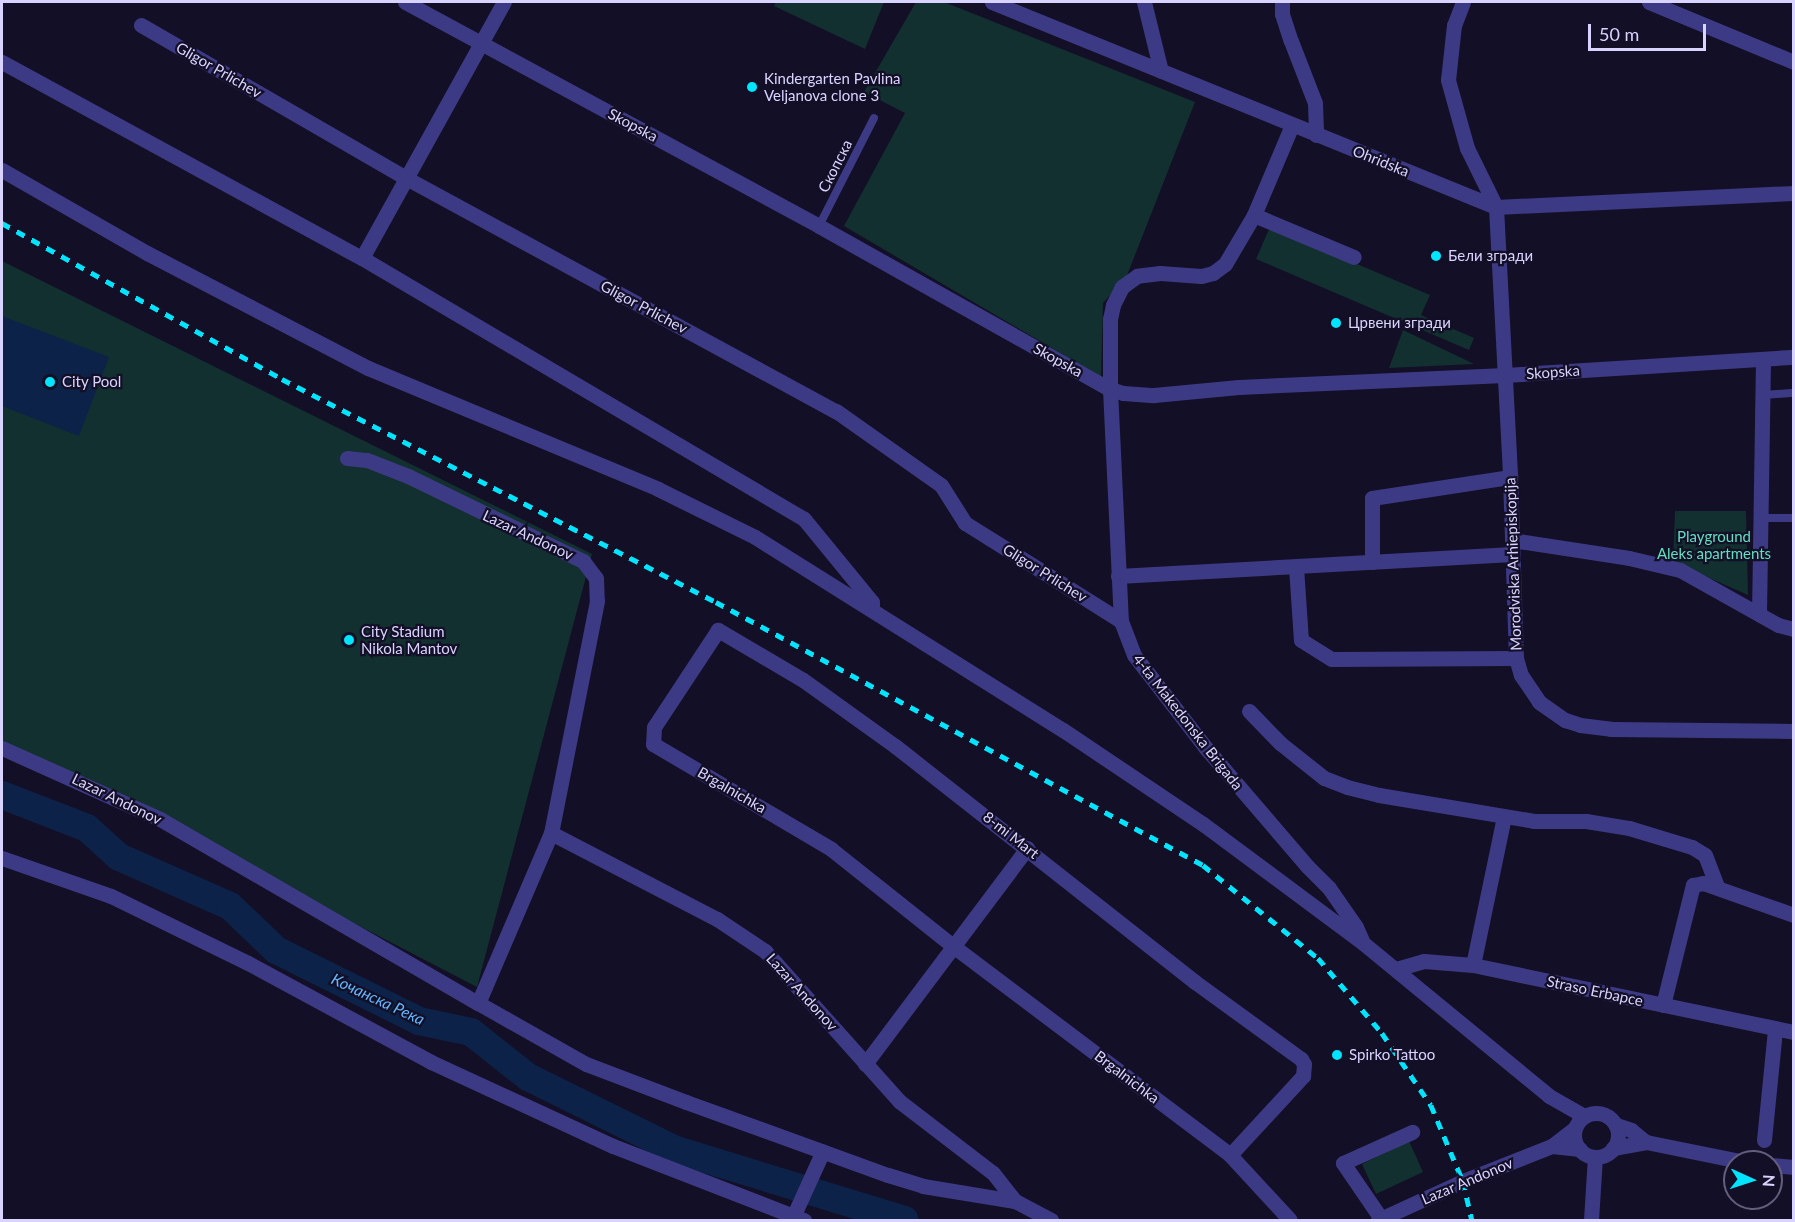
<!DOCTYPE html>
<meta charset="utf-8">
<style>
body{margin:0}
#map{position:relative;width:1795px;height:1222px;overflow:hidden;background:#130f26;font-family:Lato,sans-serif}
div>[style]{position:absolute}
.green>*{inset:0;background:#12302f}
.water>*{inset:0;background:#0c2248}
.river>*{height:28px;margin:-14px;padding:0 14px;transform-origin:14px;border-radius:14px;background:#0c2248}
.service>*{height:8px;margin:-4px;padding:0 4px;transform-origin:4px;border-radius:4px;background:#3d3a85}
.minor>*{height:15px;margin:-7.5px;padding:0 7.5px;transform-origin:7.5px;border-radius:7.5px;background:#3d3a85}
.tertiary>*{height:15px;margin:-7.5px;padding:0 7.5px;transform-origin:7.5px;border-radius:7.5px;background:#3d3a85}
.tertiary>.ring{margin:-7.5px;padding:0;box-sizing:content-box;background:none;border:15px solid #3d3a85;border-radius:50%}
.rail>*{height:4.5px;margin-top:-2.25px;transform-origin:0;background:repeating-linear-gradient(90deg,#00e5ff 0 9px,transparent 0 17px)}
.dots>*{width:16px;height:16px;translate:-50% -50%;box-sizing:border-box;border:3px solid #130f26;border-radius:50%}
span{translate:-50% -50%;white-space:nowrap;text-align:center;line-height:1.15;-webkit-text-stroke:4.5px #130f26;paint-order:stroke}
.street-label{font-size:15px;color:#d9d4ff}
.poi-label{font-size:15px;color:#d9d4ff}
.left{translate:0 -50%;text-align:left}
.park-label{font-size:15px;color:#5fe0c0}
.water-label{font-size:16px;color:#62b6ff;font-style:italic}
.frame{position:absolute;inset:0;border:3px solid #d9d4ff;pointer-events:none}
.north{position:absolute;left:1723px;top:1150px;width:60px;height:60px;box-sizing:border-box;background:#130f26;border:2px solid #625e7d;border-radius:50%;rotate:93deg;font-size:16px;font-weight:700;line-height:24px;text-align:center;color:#d9d4ff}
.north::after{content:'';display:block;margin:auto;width:21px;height:27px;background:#00e5ff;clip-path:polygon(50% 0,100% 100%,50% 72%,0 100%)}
.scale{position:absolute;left:1588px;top:24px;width:118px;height:27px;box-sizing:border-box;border:3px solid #d9d4ff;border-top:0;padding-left:8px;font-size:18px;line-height:21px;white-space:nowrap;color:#d9d4ff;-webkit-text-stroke:4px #130f26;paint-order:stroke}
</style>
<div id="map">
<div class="green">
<div style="clip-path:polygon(776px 2px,884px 2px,865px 49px,774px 6px)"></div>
<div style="clip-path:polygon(916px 2px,944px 2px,1195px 102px,1126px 278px,1103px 303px,1101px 377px,844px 226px,905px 113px,864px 92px)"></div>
<div style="clip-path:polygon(1270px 227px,1430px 295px,1421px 315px,1474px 338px,1469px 350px,1256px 259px)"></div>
<div style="clip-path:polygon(2px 261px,592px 554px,477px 987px,2px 741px)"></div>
<div style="clip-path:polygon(1403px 330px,1474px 364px,1389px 368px)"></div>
<div style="clip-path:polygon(1675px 511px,1746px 511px,1748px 595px,1673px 562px)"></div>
<div style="clip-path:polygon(1409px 1141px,1423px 1172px,1376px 1194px,1362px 1164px)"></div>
</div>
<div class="water">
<div style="clip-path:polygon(2px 316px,109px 357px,79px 436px,2px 406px)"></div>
</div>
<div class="river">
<div style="left:2px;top:795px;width:91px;rotate:21.2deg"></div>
<div style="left:87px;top:828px;width:43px;rotate:42.2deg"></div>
<div style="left:119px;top:857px;width:121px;rotate:23.8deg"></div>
<div style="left:230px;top:906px;width:64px;rotate:43.7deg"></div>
<div style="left:276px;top:950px;width:160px;rotate:26.4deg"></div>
<div style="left:419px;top:1021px;width:53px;rotate:11.9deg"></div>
<div style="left:471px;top:1032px;width:73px;rotate:38.3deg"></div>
<div style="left:528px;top:1077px;width:165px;rotate:26.3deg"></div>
<div style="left:676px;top:1150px;width:239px;rotate:17deg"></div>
</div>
<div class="service">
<div style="left:819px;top:226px;width:121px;rotate:-63deg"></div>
<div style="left:1763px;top:395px;width:31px;rotate:-4deg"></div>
<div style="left:1760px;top:518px;width:34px"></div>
</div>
<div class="minor">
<div style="left:405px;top:2px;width:471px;rotate:28.4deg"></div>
<div style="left:819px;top:226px;width:334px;rotate:29.3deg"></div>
<div style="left:1110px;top:389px;width:14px;rotate:17deg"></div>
<div style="left:1123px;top:393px;width:31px;rotate:4deg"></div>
<div style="left:1154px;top:395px;width:85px;rotate:-5.4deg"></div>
<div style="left:1239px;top:387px;width:266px;rotate:-2.6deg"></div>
<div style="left:1505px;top:375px;width:290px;rotate:-3.6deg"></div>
<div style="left:992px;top:2px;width:544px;rotate:22.13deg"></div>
<div style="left:1496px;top:207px;width:298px;rotate:-2.7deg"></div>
<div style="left:1144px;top:2px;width:71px;rotate:76.2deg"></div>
<div style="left:1282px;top:2px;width:12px;rotate:90deg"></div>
<div style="left:1282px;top:14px;width:28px;rotate:72deg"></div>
<div style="left:1291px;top:41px;width:66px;rotate:68.8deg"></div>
<div style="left:1315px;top:103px;width:32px;rotate:88deg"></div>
<div style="left:1463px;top:2px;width:25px;rotate:111deg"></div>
<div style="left:1454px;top:25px;width:55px;rotate:96.2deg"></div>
<div style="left:1448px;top:80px;width:71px;rotate:74.4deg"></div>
<div style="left:1467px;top:148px;width:66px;rotate:63.8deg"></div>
<div style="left:1496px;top:207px;width:270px;rotate:87deg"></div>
<div style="left:1510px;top:477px;width:181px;rotate:88.1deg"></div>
<div style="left:1516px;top:658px;width:18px;rotate:74deg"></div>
<div style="left:1521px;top:675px;width:32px;rotate:56deg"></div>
<div style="left:1539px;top:702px;width:32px;rotate:35deg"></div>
<div style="left:1565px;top:720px;width:16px;rotate:18deg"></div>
<div style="left:1580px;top:725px;width:31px;rotate:7deg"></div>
<div style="left:1611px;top:729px;width:183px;rotate:0.6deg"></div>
<div style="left:1649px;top:2px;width:157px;rotate:22.5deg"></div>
<div style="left:141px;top:25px;width:306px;rotate:30deg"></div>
<div style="left:406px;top:178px;width:489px;rotate:28.5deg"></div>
<div style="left:836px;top:411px;width:128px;rotate:35.2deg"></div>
<div style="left:941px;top:485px;width:45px;rotate:57.7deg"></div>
<div style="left:965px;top:523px;width:184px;rotate:32.1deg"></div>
<div style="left:2px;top:62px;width:410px;rotate:28.6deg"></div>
<div style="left:362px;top:258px;width:513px;rotate:30.56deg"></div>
<div style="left:804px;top:519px;width:107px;rotate:50.7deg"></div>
<div style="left:872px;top:602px;width:8px;rotate:90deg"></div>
<div style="left:1292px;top:125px;width:98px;rotate:112.9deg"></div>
<div style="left:1254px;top:215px;width:57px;rotate:120.6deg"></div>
<div style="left:1225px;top:264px;width:15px;rotate:143deg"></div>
<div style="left:1213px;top:273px;width:12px;rotate:166deg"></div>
<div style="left:1201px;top:276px;width:41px;rotate:-175.8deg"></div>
<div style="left:1160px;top:273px;width:23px;rotate:173deg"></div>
<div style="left:1137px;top:276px;width:19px;rotate:144deg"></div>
<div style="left:1122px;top:287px;width:20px;rotate:117deg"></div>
<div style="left:1113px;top:305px;width:14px;rotate:102deg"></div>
<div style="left:1110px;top:319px;width:70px;rotate:90deg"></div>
<div style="left:1110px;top:389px;width:232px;rotate:87.3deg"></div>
<div style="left:1121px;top:621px;width:36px;rotate:69deg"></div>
<div style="left:1134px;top:655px;width:116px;rotate:52.3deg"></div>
<div style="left:1205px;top:747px;width:157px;rotate:49.4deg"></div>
<div style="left:1307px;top:866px;width:31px;rotate:45deg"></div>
<div style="left:1329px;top:888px;width:47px;rotate:55.3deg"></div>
<div style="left:1356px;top:927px;width:17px;rotate:66deg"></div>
<div style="left:1254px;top:215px;width:108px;rotate:22.8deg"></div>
<div style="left:362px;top:258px;width:293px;rotate:-61deg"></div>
<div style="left:347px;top:458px;width:20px;rotate:6deg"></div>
<div style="left:367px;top:460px;width:44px;rotate:21.3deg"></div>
<div style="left:408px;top:476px;width:195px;rotate:25.9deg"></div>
<div style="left:583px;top:561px;width:21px;rotate:53deg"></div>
<div style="left:596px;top:578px;width:23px;rotate:88deg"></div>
<div style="left:597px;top:601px;width:237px;rotate:101.2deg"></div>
<div style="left:551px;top:833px;width:185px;rotate:113.2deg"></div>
<div style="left:478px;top:1003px;width:124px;rotate:29.5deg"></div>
<div style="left:586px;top:1064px;width:107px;rotate:20.8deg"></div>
<div style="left:686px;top:1102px;width:215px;rotate:19.9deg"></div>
<div style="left:888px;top:1175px;width:37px;rotate:17deg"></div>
<div style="left:923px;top:1186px;width:93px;rotate:9.3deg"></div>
<div style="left:1512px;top:540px;width:118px;rotate:8.7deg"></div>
<div style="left:1629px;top:558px;width:52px;rotate:13.2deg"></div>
<div style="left:1680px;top:570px;width:112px;rotate:29.3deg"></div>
<div style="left:1778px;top:625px;width:16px;rotate:14deg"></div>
<div style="left:1372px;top:562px;width:64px;rotate:-90deg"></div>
<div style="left:1372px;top:498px;width:140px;rotate:-8.7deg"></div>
<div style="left:1296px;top:567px;width:73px;rotate:86.1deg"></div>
<div style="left:1301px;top:640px;width:36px;rotate:32deg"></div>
<div style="left:1332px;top:659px;width:184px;rotate:-0.3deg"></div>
<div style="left:1118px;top:576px;width:395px;rotate:-3.2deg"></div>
<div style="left:1759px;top:614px;width:255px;rotate:-89.1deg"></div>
<div style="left:1249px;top:711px;width:45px;rotate:45.9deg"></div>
<div style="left:1280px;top:743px;width:56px;rotate:38.5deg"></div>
<div style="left:1324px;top:778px;width:25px;rotate:21deg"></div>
<div style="left:1347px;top:787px;width:33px;rotate:14deg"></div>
<div style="left:1379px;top:795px;width:157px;rotate:9.5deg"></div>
<div style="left:1534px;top:821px;width:52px"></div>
<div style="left:1586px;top:821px;width:44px;rotate:9.2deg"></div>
<div style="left:1629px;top:828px;width:66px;rotate:16.8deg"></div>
<div style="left:1692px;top:847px;width:15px;rotate:32deg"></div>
<div style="left:1705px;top:855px;width:34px;rotate:69deg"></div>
<div style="left:2px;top:748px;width:173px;rotate:24.2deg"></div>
<div style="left:160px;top:819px;width:367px;rotate:30.1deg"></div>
<div style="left:551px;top:833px;width:187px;rotate:27.4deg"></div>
<div style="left:717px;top:919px;width:58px;rotate:33.7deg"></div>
<div style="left:765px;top:951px;width:201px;rotate:48.2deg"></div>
<div style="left:899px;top:1101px;width:118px;rotate:37.5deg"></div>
<div style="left:993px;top:1173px;width:36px;rotate:52deg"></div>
<div style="left:1015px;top:1201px;width:41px;rotate:27.8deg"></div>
<div style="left:2px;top:858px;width:115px;rotate:19.2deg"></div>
<div style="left:111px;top:896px;width:153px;rotate:26.1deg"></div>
<div style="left:248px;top:963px;width:208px;rotate:28.4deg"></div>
<div style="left:431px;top:1062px;width:200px;rotate:24.8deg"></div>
<div style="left:613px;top:1146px;width:205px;rotate:21.2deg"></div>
<div style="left:1473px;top:965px;width:152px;rotate:-78.2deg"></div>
<div style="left:1396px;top:969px;width:29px;rotate:-16deg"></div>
<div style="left:1424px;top:961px;width:49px;rotate:4.7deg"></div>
<div style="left:1473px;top:965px;width:328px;rotate:11.8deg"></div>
<div style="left:1663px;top:1005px;width:124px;rotate:-76deg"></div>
<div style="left:1693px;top:885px;width:10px;rotate:-11deg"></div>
<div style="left:1703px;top:883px;width:96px;rotate:19.4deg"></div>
<div style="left:865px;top:1064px;width:270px;rotate:-53.1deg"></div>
<div style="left:1764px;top:1140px;width:111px;rotate:-84.3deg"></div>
<div style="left:1552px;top:1146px;width:28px;rotate:6deg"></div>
<div style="left:1230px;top:1155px;width:108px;rotate:-47.3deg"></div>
<div style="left:1303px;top:1076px;width:12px;rotate:-85deg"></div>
<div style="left:1304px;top:1064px;width:6px;rotate:-121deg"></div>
<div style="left:1301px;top:1059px;width:131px;rotate:-144deg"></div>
<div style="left:1195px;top:982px;width:382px;rotate:-141.8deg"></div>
<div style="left:895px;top:746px;width:113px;rotate:-144.3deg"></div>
<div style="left:803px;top:680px;width:99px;rotate:-149.5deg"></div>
<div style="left:718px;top:630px;width:116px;rotate:123.4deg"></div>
<div style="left:654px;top:727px;width:17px;rotate:93deg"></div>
<div style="left:653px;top:744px;width:207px;rotate:30.5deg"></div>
<div style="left:831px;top:849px;width:156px;rotate:38.5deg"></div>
<div style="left:953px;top:946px;width:347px;rotate:37deg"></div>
<div style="left:1230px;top:1155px;width:88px;rotate:47.3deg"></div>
<div style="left:793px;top:1217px;width:72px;rotate:-65.6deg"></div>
<div style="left:1378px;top:1220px;width:94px;rotate:-24.6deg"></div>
<div style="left:1463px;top:1181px;width:96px;rotate:-21.5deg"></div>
<div style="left:1552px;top:1146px;width:29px;rotate:-38deg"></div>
<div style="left:1382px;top:1220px;width:69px;rotate:-124.4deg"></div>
<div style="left:1343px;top:1163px;width:76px;rotate:-24.2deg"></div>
<div style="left:1591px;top:1220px;width:63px;rotate:-86.4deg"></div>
</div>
<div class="tertiary">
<div style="left:2px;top:170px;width:167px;rotate:29.8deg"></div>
<div style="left:147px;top:253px;width:249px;rotate:27.5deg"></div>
<div style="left:368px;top:368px;width:314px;rotate:22.6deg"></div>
<div style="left:658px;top:489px;width:108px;rotate:26.3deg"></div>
<div style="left:755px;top:537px;width:363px;rotate:32.1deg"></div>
<div style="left:1063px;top:730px;width:169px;rotate:33.9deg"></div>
<div style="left:1203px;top:824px;width:199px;rotate:36.6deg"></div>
<div style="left:1363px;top:943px;width:241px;rotate:39.4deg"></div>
<div style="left:1549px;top:1096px;width:40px;rotate:29.7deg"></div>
<div class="ring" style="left:1574px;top:1113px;width:29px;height:29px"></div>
<div style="left:1616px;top:1125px;width:16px;rotate:18deg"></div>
<div style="left:1631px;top:1130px;width:19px;rotate:39deg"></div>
<div style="left:1613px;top:1148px;width:34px;rotate:-10deg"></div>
<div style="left:1646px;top:1142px;width:100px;rotate:11.5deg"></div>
<div style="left:1771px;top:1165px;width:23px;rotate:5deg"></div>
</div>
<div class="rail">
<div style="left:2px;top:223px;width:321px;rotate:29.1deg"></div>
<div style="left:282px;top:379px;width:488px;rotate:27.2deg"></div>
<div style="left:716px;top:602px;width:553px;rotate:28.37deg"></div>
<div style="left:1203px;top:865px;width:148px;rotate:39deg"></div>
<div style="left:1318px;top:958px;width:99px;rotate:49.5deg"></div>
<div style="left:1382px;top:1033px;width:87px;rotate:55.8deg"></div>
<div style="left:1431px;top:1105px;width:82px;rotate:67.2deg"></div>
<div style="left:1463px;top:1181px;width:40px;rotate:77deg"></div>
</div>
<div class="dots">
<div style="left:752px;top:87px;background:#00e5ff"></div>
<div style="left:1436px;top:256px;background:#00e5ff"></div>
<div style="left:1336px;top:323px;background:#00e5ff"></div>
<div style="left:50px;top:382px;background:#00e5ff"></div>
<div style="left:349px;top:640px;background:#00e5ff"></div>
<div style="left:1337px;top:1055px;background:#00e5ff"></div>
</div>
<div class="street-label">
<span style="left:219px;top:70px;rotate:30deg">Gligor Prlichev</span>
<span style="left:633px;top:125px;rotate:28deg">Skopska</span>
<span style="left:1381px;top:161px;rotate:22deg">Ohridska</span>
<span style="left:835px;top:166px;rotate:-63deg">Скопска</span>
<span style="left:644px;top:307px;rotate:28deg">Gligor Prlichev</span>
<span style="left:1058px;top:360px;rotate:29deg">Skopska</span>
<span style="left:1553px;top:372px;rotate:-4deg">Skopska</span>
<span style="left:528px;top:535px;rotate:25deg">Lazar Andonov</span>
<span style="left:1513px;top:564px;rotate:-92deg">Morodviska Arhiepiskopija</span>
<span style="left:1045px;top:573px;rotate:32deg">Gligor Prlichev</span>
<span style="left:1188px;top:722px;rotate:52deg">4-ta Makedonska Brigada</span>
<span style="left:732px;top:790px;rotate:30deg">Brgalnichka</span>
<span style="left:117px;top:799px;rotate:26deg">Lazar Andonov</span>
<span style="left:1011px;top:835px;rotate:38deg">8-mi Mart</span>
<span style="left:1595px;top:991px;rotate:12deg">Straso Erbapce</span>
<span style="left:802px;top:992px;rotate:48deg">Lazar Andonov</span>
<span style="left:1127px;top:1077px;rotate:37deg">Brgalnichka</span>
<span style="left:1467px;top:1181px;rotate:-23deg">Lazar Andonov</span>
</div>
<div class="poi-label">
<span class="left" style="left:764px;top:87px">Kindergarten Pavlina<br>Veljanova clone 3</span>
<span class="left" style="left:1448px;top:256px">Бели згради</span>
<span class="left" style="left:1348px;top:323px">Црвени згради</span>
<span class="left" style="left:62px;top:382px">City Pool</span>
<span class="left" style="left:361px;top:640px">City Stadium<br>Nikola Mantov</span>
<span class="left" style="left:1349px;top:1055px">Spirko Tattoo</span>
</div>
<div class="park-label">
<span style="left:1714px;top:545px">Playground<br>Aleks apartments</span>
</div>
<div class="water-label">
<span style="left:378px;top:999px;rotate:25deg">Кочанска Река</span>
</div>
<div class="frame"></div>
<div class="north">N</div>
<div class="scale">50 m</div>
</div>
